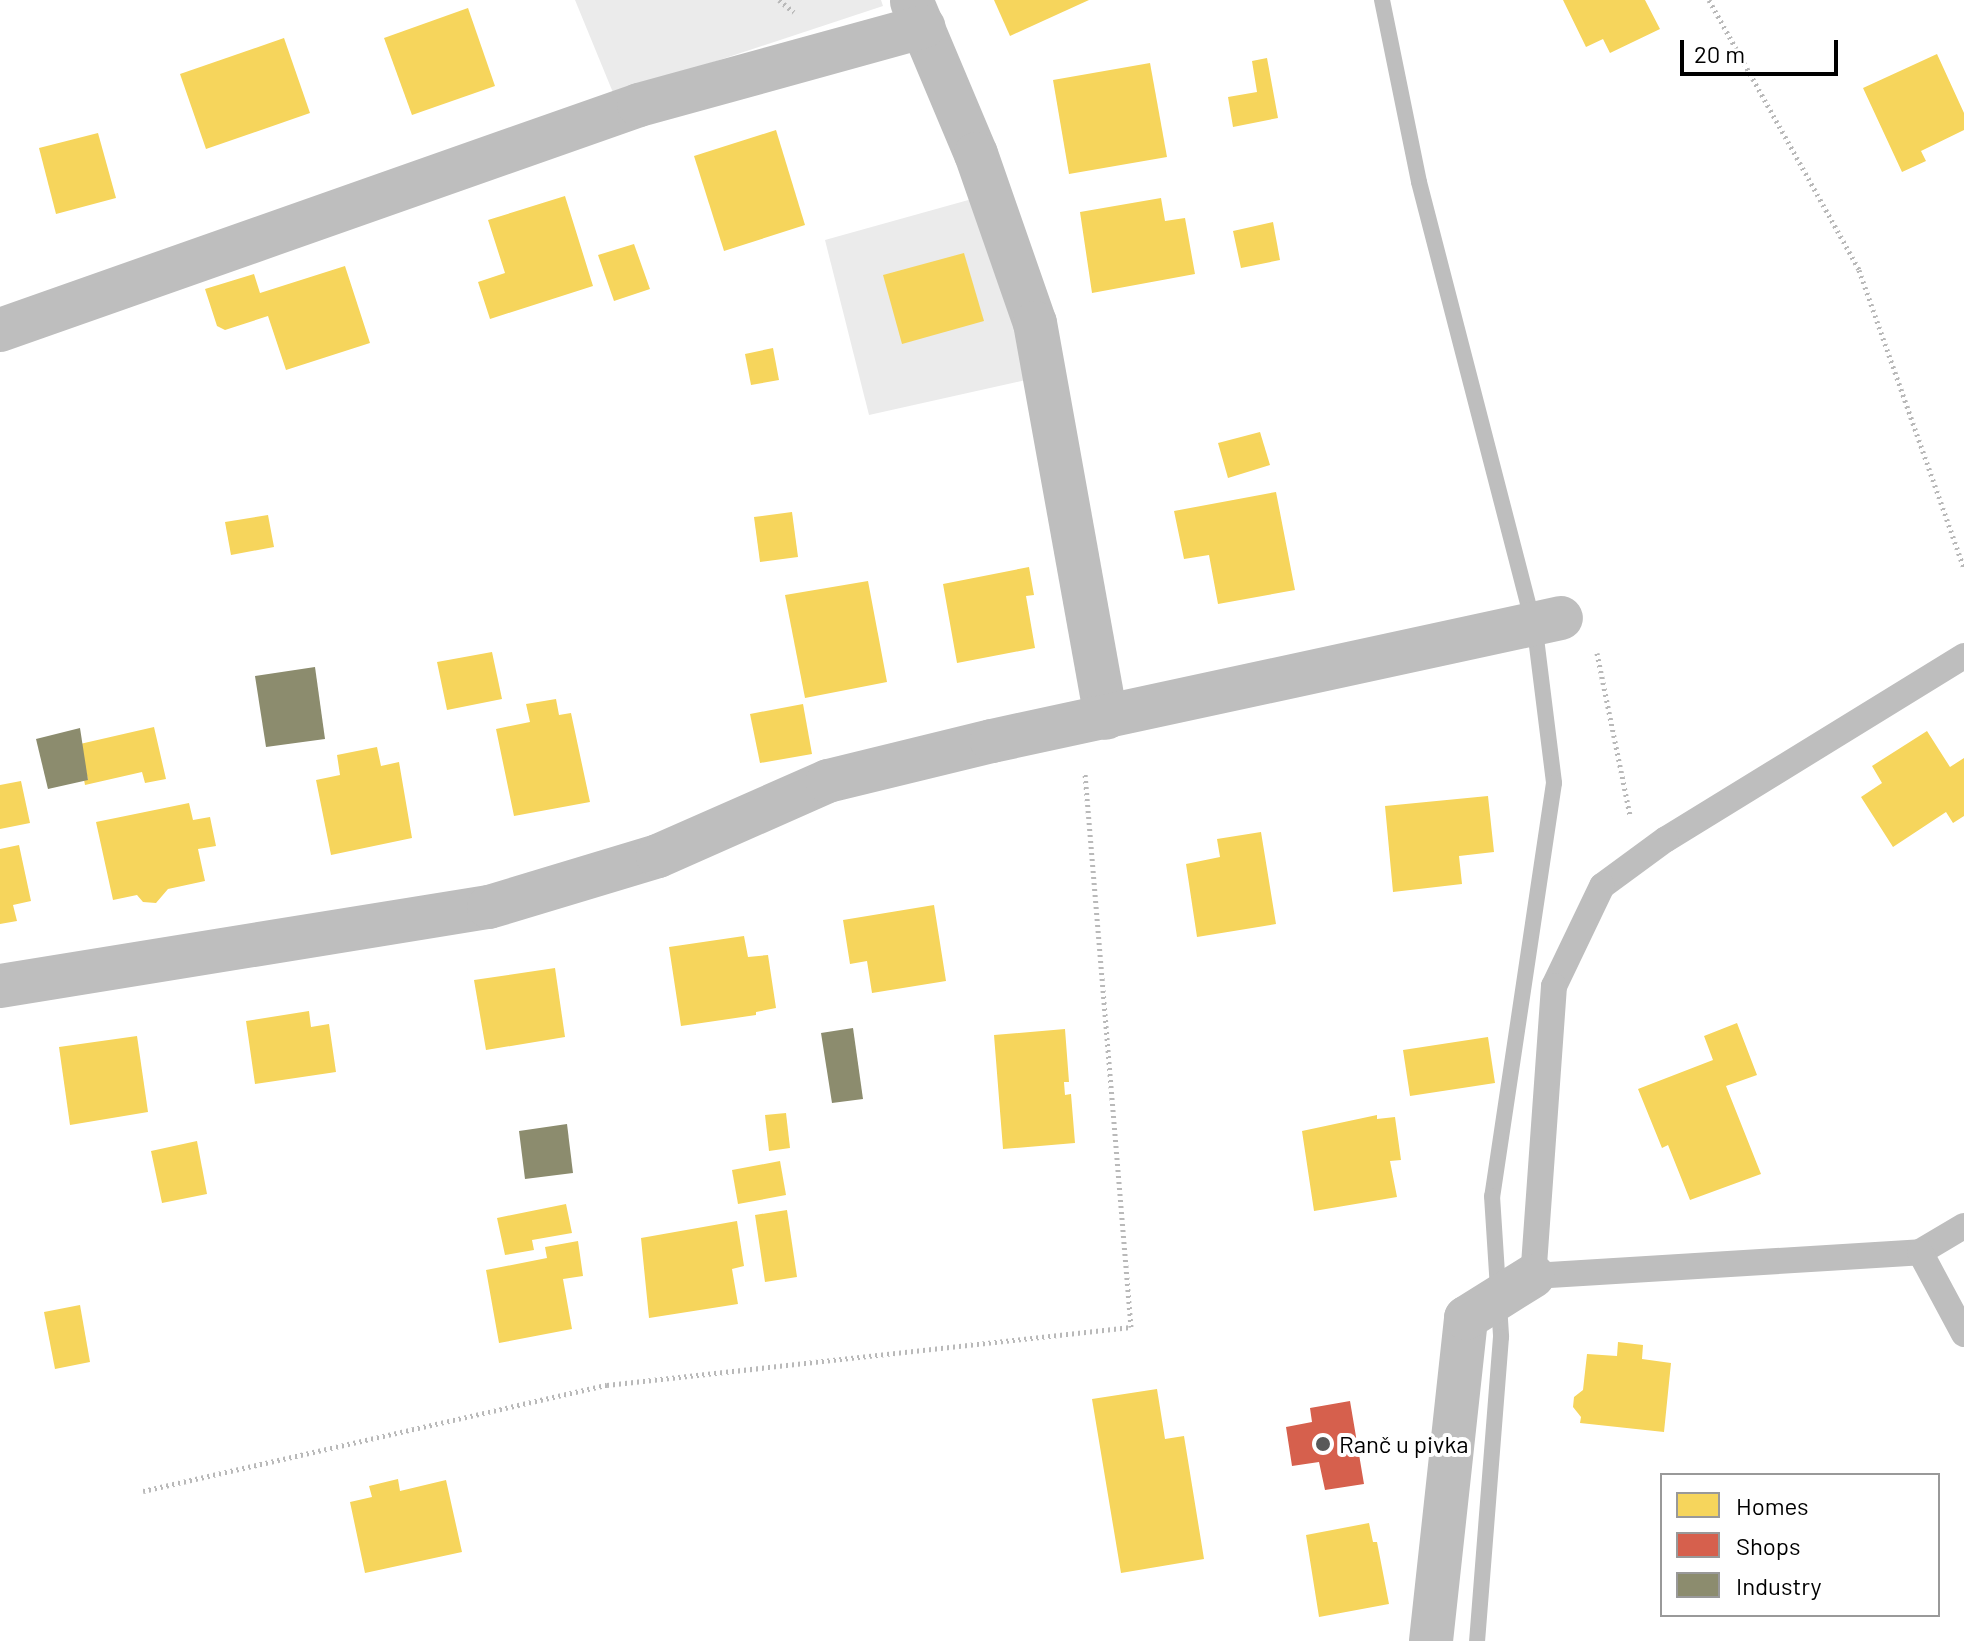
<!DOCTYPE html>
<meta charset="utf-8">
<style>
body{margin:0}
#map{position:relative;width:1964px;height:1641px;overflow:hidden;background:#fff;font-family:Barlow,sans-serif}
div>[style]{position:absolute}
.green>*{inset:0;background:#ebebeb}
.homes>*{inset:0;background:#f6d55c}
.shops>*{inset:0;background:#d6604d}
.industry>*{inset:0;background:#8c8c6e}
.stream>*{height:16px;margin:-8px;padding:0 8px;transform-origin:8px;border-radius:8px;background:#bebebe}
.path>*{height:5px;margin-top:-2.5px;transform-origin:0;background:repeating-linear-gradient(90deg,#b9b9b9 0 2px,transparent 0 6px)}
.service>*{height:26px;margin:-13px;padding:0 13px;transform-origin:13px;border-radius:13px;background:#bebebe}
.minor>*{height:44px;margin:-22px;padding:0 22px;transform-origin:22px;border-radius:22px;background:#bebebe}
.dots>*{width:22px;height:22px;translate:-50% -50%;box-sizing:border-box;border:4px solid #fff;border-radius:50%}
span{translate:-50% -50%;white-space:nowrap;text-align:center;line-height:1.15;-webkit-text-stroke:8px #fff;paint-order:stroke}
.poi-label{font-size:24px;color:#000}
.left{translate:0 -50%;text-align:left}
.legend{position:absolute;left:1660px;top:1473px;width:280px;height:144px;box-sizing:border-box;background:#fff;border:2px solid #999;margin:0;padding:10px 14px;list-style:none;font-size:24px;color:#000}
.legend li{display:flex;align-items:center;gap:16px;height:40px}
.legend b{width:40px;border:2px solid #999}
.scale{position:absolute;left:1680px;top:40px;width:158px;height:36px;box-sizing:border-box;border:4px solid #000;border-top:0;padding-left:10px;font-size:24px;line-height:28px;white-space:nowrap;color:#000;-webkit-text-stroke:6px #fff;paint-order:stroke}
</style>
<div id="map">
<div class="green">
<div style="clip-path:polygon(575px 0,881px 0,883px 6px,614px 95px)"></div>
<div style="clip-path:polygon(972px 199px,1017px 330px,1026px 380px,869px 415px,825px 240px)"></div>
</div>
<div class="homes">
<div style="clip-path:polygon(994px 0,1089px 0,1010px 36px)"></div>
<div style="clip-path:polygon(1563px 0,1645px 0,1660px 29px,1610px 53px,1603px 39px,1586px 47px)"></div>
<div style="clip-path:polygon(468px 8px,495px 86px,412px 115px,384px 38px)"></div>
<div style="clip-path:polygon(284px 38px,310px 113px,206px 149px,180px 74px)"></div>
<div style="clip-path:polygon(1937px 54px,1964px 113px,1964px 130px,1921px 151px,1926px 161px,1902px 172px,1863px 88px)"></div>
<div style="clip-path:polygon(1267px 58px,1278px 118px,1233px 127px,1228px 97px,1257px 92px,1252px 61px)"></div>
<div style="clip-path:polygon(1150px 63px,1167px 157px,1069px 174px,1053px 80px)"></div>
<div style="clip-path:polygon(776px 130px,805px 225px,724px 251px,694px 156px)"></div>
<div style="clip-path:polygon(98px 133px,116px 198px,56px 214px,39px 148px)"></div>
<div style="clip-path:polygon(565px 196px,593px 286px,490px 319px,478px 282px,505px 273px,488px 220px)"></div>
<div style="clip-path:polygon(1161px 198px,1165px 221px,1185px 218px,1195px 274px,1092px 293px,1080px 212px)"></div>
<div style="clip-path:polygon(1273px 222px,1280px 260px,1241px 268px,1233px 231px)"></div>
<div style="clip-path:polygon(634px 244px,650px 289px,614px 301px,598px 255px)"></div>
<div style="clip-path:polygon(964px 253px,984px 321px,902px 344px,883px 275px)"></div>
<div style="clip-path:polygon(345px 266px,370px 343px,286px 370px,268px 316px,225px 330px,217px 326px,205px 289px,254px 274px,260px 293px)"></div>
<div style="clip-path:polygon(773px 348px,779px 380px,751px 385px,745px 354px)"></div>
<div style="clip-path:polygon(1260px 432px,1270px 465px,1228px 478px,1218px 443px)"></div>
<div style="clip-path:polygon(1276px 492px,1295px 590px,1218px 604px,1209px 555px,1184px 559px,1174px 511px)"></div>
<div style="clip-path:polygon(792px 512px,798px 557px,760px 562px,754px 517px)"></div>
<div style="clip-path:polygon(268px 515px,274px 547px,231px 555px,225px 522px)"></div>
<div style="clip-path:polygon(1029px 567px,1034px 595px,1026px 596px,1035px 648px,957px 663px,943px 584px)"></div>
<div style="clip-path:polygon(868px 581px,887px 682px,805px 698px,785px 595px)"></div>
<div style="clip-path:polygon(492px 652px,502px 699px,447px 710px,437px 662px)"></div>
<div style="clip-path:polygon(556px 699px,559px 715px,571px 713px,590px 802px,514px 816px,496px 729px,530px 722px,526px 704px)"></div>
<div style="clip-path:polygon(803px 704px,812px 754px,760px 763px,750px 714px)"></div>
<div style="clip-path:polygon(154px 727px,166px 779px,145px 783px,142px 772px,85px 785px,84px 780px,88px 780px,80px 744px)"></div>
<div style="clip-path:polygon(1927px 731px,1950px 767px,1964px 758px,1964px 816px,1953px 823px,1946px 812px,1893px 847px,1861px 797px,1882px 783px,1872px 766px)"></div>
<div style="clip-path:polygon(377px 747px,381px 766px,399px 762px,412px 838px,331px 855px,316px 780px,340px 775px,337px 755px)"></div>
<div style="clip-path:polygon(21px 781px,30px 823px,0 829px,0 785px)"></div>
<div style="clip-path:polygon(1488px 796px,1494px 852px,1459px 856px,1462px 884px,1393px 892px,1385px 806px)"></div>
<div style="clip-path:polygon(189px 803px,193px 820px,210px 817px,216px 846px,198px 849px,205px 881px,168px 889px,156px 903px,143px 902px,137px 895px,113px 900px,96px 822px)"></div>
<div style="clip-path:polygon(1261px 832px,1276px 924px,1197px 937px,1186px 864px,1220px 857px,1217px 839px)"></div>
<div style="clip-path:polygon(19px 845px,31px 901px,13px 905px,17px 921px,0 924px,0 849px)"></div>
<div style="clip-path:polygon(934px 905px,946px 981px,872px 993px,867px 961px,850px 964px,843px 920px)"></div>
<div style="clip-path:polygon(744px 936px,748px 957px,768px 955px,776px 1008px,756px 1012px,756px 1015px,681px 1026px,669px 947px)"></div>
<div style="clip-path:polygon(555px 968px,565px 1037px,486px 1050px,474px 980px)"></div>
<div style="clip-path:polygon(309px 1011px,311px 1027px,329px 1024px,336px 1072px,255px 1084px,246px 1021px)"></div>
<div style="clip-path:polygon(1737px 1023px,1757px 1075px,1726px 1086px,1761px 1174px,1690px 1200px,1668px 1145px,1662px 1148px,1638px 1089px,1713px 1060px,1704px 1036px)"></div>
<div style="clip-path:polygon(1065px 1029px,1069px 1082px,1064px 1082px,1065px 1095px,1071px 1094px,1075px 1143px,1003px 1149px,994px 1035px)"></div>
<div style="clip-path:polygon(137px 1036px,148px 1112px,70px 1125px,59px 1047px)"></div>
<div style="clip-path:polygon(1488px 1037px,1495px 1083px,1410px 1096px,1403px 1050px)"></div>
<div style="clip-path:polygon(786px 1113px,790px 1148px,769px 1151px,765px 1115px)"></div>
<div style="clip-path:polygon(1377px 1115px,1377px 1119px,1395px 1117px,1401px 1160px,1390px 1161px,1397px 1197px,1314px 1211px,1302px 1131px)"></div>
<div style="clip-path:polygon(197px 1141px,207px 1194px,162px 1203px,151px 1151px)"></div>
<div style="clip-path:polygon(780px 1161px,786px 1195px,738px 1204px,732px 1170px)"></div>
<div style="clip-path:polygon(566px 1204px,572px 1233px,532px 1240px,534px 1250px,505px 1255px,497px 1218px)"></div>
<div style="clip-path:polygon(787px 1210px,797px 1277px,765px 1282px,755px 1215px)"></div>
<div style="clip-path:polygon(737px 1221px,744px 1266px,732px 1269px,738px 1304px,649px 1318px,641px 1238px)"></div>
<div style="clip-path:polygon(578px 1241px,583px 1276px,563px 1279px,572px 1329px,499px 1343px,486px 1270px,547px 1258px,545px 1247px)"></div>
<div style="clip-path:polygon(80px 1305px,90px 1362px,55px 1369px,44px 1312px)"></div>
<div style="clip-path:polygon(1618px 1342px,1643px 1345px,1642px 1359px,1671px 1363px,1664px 1432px,1580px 1423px,1581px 1417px,1573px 1407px,1574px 1397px,1583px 1390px,1587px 1354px,1617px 1356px)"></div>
<div style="clip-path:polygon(1157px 1389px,1165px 1439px,1184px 1436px,1204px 1559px,1121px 1573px,1092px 1399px)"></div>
<div style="clip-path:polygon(398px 1479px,400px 1491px,446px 1480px,462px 1552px,365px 1573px,350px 1502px,372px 1497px,369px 1486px)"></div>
<div style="clip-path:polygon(1369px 1523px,1373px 1542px,1377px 1542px,1389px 1604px,1319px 1617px,1306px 1535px)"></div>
</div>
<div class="shops">
<div style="clip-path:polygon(1350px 1401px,1364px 1484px,1325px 1490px,1319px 1462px,1292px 1466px,1286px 1427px,1312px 1422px,1310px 1408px)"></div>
</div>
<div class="industry">
<div style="clip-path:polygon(315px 667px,325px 739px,266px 747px,255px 676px)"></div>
<div style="clip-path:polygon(80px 728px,88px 780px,48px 789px,36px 739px)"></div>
<div style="clip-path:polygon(853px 1028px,863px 1099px,832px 1103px,821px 1033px)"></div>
<div style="clip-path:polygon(567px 1124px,573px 1173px,525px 1179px,519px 1131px)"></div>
</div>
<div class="stream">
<div style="left:1382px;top:0;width:186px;rotate:78.5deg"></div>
<div style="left:1419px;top:182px;width:463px;rotate:75.5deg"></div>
<div style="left:1535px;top:630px;width:154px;rotate:82.9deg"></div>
<div style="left:1554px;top:783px;width:418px;rotate:98.5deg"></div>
<div style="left:1492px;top:1196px;width:141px;rotate:86.3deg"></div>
<div style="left:1501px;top:1337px;width:305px;rotate:94.5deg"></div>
</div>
<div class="path">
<div style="left:779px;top:0;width:19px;rotate:39deg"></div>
<div style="left:1709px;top:0;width:309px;rotate:60.9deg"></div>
<div style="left:1859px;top:270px;width:316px;rotate:70.6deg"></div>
<div style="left:1597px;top:653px;width:165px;rotate:78.5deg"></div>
<div style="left:143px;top:1491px;width:476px;rotate:-12.9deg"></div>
<div style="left:607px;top:1385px;width:527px;rotate:-6.32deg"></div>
<div style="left:1131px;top:1327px;width:556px;rotate:-94.75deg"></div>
</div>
<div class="service">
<div style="left:1964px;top:656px;width:350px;rotate:148.4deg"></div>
<div style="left:1666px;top:839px;width:79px;rotate:143.7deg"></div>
<div style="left:1602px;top:886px;width:111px;rotate:115.6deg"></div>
<div style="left:1554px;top:986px;width:291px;rotate:94.1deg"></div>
<div style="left:1533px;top:1276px;width:388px;rotate:-3.5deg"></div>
<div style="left:1920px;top:1252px;width:51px;rotate:-30.6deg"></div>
<div style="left:1920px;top:1252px;width:93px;rotate:61.8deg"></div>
</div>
<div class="minor">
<div style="left:912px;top:2px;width:165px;rotate:67.2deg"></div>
<div style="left:976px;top:154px;width:179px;rotate:70.8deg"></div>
<div style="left:1035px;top:323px;width:401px;rotate:79.8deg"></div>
<div style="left:0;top:330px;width:677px;rotate:-19.4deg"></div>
<div style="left:639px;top:105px;width:295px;rotate:-15.4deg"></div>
<div style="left:0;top:986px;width:495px;rotate:-9.2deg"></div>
<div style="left:489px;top:907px;width:177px;rotate:-16.8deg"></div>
<div style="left:658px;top:856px;width:186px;rotate:-23.8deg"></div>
<div style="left:828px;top:781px;width:169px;rotate:-13.7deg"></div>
<div style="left:992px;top:741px;width:582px;rotate:-12.2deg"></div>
<div style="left:1431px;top:1641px;width:325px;rotate:-83.8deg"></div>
<div style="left:1466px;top:1318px;width:79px;rotate:-32.1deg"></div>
</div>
<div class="dots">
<div style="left:1323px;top:1444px;background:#595959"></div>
</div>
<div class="poi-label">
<span class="left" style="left:1339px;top:1444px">Ranč u pivka</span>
</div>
<ul class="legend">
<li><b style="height:22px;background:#f6d55c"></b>Homes</li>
<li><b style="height:22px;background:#d6604d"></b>Shops</li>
<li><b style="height:22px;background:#8c8c6e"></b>Industry</li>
</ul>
<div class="scale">20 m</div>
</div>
